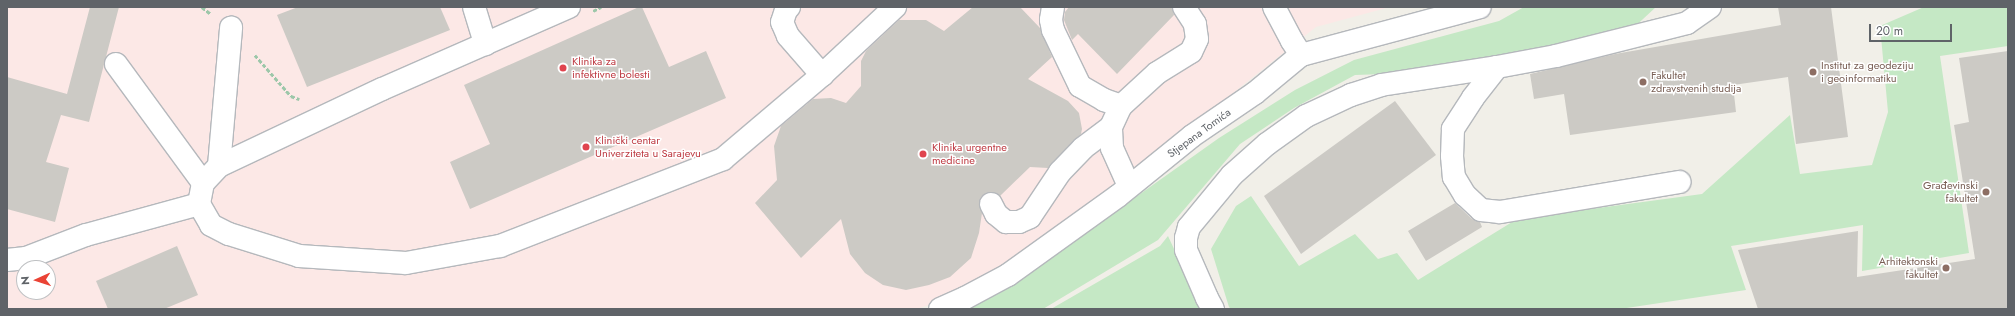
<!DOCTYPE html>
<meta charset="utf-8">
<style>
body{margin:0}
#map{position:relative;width:2015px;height:316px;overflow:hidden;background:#f1efe8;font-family:Jost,sans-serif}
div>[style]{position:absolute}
.medical>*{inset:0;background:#fce8e6}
.green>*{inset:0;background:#c5e8c5}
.building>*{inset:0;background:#cccac5}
.path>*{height:2.5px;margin-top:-1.25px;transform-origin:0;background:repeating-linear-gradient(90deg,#9cc7a9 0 4px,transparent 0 6px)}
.roads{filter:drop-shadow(1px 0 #b5b8bc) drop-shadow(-1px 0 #b5b8bc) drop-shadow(0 1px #b5b8bc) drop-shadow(0 -1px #b5b8bc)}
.minor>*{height:22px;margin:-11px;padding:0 11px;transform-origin:11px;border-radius:11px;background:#fff}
.dots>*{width:11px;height:11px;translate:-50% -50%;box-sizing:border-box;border:2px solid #fff;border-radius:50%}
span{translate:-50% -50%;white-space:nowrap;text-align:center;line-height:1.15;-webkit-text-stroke:3px #fff;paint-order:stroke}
.health-label{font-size:11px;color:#be3a42}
.left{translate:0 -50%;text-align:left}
.education-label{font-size:11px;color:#785e54}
.right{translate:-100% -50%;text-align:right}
.street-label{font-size:11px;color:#5f6368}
.frame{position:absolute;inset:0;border:8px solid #5f6368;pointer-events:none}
.north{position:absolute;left:16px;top:260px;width:40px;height:40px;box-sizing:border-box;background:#fff;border:1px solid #bfc1c3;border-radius:50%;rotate:267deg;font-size:11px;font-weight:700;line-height:16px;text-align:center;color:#5f6368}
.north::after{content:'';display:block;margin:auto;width:14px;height:18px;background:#ea4335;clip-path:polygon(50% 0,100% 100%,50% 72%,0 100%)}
.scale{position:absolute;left:1869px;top:24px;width:83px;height:18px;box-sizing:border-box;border:2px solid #5f6368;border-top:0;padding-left:5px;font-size:12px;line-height:14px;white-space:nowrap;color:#5f6368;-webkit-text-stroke:3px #fff;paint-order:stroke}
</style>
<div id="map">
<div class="medical">
<div style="clip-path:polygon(evenodd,7px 7px,1390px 7px,1316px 27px,989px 287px,916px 309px,7px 309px,7px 7px,24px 268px,48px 268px,48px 292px,24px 292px,24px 268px)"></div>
</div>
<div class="green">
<div style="clip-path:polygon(1524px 7px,1656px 7px,1629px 32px,1415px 73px,1355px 75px,1294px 108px,1240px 144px,1158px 240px,1043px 309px,962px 309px,1008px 285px,1133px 199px,1219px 138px,1295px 90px,1354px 60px,1499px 21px)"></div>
<div style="clip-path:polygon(1924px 7px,2008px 7px,2008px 46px,1940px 56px,1969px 253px,1862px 271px,1863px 225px,1731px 246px,1746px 290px,1620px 309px,1231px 309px,1229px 307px,1211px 249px,1236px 206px,1251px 196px,1299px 266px,1355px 234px,1378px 259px,1397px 253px,1418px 280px,1517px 219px,1702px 194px,1790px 115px,1800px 174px,1872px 165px,1888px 112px,1880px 26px)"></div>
<div style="clip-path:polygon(1168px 236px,1202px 309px,1051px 309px,1160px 246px)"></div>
</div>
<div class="building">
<div style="clip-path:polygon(90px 7px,119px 7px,89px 122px,61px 115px,46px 162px,69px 168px,55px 222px,7px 209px,7px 77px,67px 94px)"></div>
<div style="clip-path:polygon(298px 7px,440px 7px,450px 30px,307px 87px,277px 15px)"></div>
<div style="clip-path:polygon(639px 7px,642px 7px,669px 67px,706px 51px,726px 98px,470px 209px,450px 162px,490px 144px,464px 85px)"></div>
<div style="clip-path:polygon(973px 7px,1020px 7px,1040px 28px,1052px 57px,1028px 79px,1068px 101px,1079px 113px,1082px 129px,1081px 134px,1048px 168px,1030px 167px,1000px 196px,991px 192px,986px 193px,981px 197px,979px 204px,982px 213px,979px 233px,971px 258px,950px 277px,929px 285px,906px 290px,883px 285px,865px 273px,850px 254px,841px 219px,801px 258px,755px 203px,777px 180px,774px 146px,781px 126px,813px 99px,831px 98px,846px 103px,861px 86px,861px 61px,866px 51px,899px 20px,926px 20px,944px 31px)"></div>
<div style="clip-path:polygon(1069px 7px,1172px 7px,1174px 15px,1117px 74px,1078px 34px,1072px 40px,1064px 20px,1065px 12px)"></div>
<div style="clip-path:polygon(1778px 7px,1831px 7px,1848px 137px,1796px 144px,1788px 77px,1733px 85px,1736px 112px,1570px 135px,1564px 94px,1534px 99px,1530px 74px,1615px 54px,1781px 25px)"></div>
<div style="clip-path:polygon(2008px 51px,2008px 309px,1758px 309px,1738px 250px,1858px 231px,1857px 277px,1975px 259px,1954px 125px,1969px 122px,1959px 58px)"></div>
<div style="clip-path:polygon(1395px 101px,1436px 155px,1301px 254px,1264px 196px)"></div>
<div style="clip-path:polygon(1455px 203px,1472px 219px,1480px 222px,1482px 227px,1426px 261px,1408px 231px)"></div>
<div style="clip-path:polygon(177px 246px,198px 295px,164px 309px,108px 309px,96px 281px)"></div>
</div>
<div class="path">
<div style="left:202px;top:7px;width:11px;rotate:38deg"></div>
<div style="left:593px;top:11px;width:9px;rotate:-27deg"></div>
<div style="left:255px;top:55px;width:55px;rotate:48.7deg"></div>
<div style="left:291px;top:96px;width:9px;rotate:21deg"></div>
</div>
<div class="roads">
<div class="minor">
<div style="left:474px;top:7px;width:39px;rotate:73deg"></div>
<div style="left:569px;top:7px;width:204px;rotate:156.3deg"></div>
<div style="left:382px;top:89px;width:180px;rotate:154.7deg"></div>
<div style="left:219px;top:166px;width:23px;rotate:133deg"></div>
<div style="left:203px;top:183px;width:21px;rotate:101deg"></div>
<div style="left:199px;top:204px;width:24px;rotate:60deg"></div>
<div style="left:211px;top:225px;width:20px;rotate:27deg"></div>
<div style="left:229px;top:234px;width:73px;rotate:17.4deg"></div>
<div style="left:299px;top:256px;width:107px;rotate:3.7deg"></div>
<div style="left:406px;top:263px;width:96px;rotate:-10.3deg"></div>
<div style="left:500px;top:246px;width:239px;rotate:-21.3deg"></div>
<div style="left:723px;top:159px;width:130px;rotate:-40.3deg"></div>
<div style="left:822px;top:75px;width:100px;rotate:-43deg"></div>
<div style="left:789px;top:7px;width:4px;rotate:135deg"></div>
<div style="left:786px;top:10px;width:13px;rotate:108deg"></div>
<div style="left:782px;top:22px;width:15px;rotate:67deg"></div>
<div style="left:788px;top:36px;width:52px;rotate:48.9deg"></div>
<div style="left:1053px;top:7px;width:13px;rotate:99deg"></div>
<div style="left:1051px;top:20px;width:10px;rotate:79deg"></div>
<div style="left:1053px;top:30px;width:62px;rotate:64.3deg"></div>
<div style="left:1080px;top:86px;width:28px;rotate:30deg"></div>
<div style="left:1104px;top:100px;width:18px;rotate:19deg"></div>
<div style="left:1274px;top:7px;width:38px;rotate:62deg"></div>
<div style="left:1292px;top:41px;width:17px;rotate:57deg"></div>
<div style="left:116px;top:64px;width:147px;rotate:53.8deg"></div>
<div style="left:1497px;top:67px;width:39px;rotate:128deg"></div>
<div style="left:1473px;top:98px;width:37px;rotate:123deg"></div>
<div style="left:1453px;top:129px;width:27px;rotate:92deg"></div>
<div style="left:1452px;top:156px;width:21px;rotate:85deg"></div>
<div style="left:1454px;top:177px;width:21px;rotate:59deg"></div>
<div style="left:1465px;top:195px;width:22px;rotate:43deg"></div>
<div style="left:1481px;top:210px;width:19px;rotate:6deg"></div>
<div style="left:1500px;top:212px;width:182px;rotate:-9.5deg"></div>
<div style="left:219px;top:166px;width:139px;rotate:-85deg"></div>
<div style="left:1129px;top:186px;width:42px;rotate:-114.1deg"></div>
<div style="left:1112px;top:148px;width:21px;rotate:-93deg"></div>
<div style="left:1111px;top:127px;width:23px;rotate:-65deg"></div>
<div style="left:1121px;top:106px;width:49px;rotate:-42.5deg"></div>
<div style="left:1157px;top:73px;width:40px;rotate:-32deg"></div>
<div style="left:1191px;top:52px;width:14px;rotate:-65deg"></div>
<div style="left:1197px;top:39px;width:15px;rotate:-98deg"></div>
<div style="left:1195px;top:24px;width:20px;rotate:-123deg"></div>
<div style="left:991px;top:204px;width:11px;rotate:63deg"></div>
<div style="left:996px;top:214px;width:13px;rotate:39deg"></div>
<div style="left:1006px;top:222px;width:13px"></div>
<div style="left:1019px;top:222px;width:12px;rotate:-24deg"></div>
<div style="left:1030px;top:217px;width:54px;rotate:-56.3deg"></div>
<div style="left:1060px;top:172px;width:33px;rotate:-46deg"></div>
<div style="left:1083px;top:148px;width:35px;rotate:-37deg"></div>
<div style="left:7px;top:260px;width:19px;rotate:-6deg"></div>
<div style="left:26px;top:258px;width:64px;rotate:-21deg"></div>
<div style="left:86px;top:235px;width:117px;rotate:-15.3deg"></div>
<div style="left:940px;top:309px;width:27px;rotate:-24deg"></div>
<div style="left:965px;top:298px;width:49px;rotate:-28.1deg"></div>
<div style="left:1008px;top:275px;width:135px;rotate:-35.7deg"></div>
<div style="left:1118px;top:196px;width:95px;rotate:-39deg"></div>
<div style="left:1192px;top:136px;width:76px;rotate:-34.3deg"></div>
<div style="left:1255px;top:93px;width:60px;rotate:-39.6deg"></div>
<div style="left:1301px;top:55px;width:185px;rotate:-15deg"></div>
<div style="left:1213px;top:309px;width:13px;rotate:-119deg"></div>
<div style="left:1207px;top:298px;width:52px;rotate:-113.6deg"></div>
<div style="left:1186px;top:250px;width:12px;rotate:-90deg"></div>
<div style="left:1186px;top:238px;width:11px;rotate:-75deg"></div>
<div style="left:1189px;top:227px;width:67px;rotate:-50.4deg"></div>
<div style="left:1232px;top:175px;width:47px;rotate:-41.5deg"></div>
<div style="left:1267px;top:144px;width:48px;rotate:-35.7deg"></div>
<div style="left:1306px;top:116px;width:50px;rotate:-25deg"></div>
<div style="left:1351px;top:95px;width:32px;rotate:-18deg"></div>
<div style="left:1381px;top:85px;width:117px;rotate:-8.8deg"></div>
<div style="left:1497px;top:67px;width:60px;rotate:-10.6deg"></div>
<div style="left:1556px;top:56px;width:135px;rotate:-14.1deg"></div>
<div style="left:1687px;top:23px;width:28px;rotate:-35deg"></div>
</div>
</div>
<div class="dots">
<div style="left:563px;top:68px;background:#e0444e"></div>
<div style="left:1813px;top:72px;background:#8d6e63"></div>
<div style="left:1643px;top:82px;background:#8d6e63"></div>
<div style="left:586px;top:147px;background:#e0444e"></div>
<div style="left:923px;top:154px;background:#e0444e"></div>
<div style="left:1986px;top:192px;background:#8d6e63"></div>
<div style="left:1946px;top:268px;background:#8d6e63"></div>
</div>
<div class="health-label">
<span class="left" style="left:572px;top:68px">Klinika za<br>infektivne bolesti</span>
<span class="left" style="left:595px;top:147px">Klinički centar<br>Univerziteta u Sarajevu</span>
<span class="left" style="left:932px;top:154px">Klinika urgentne<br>medicine</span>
</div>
<div class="education-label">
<span class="left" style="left:1821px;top:72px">Institut za geodeziju<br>i geoinformatiku</span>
<span class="left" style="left:1651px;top:82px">Fakultet<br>zdravstvenih studija</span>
<span class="right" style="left:1978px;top:192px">Građevinski<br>fakultet</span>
<span class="right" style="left:1938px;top:268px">Arhitektonski<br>fakultet</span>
</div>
<div class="street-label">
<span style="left:1199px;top:133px;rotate:-36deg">Stjepana Tomića</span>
</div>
<div class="frame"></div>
<div class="north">N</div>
<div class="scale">20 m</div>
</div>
